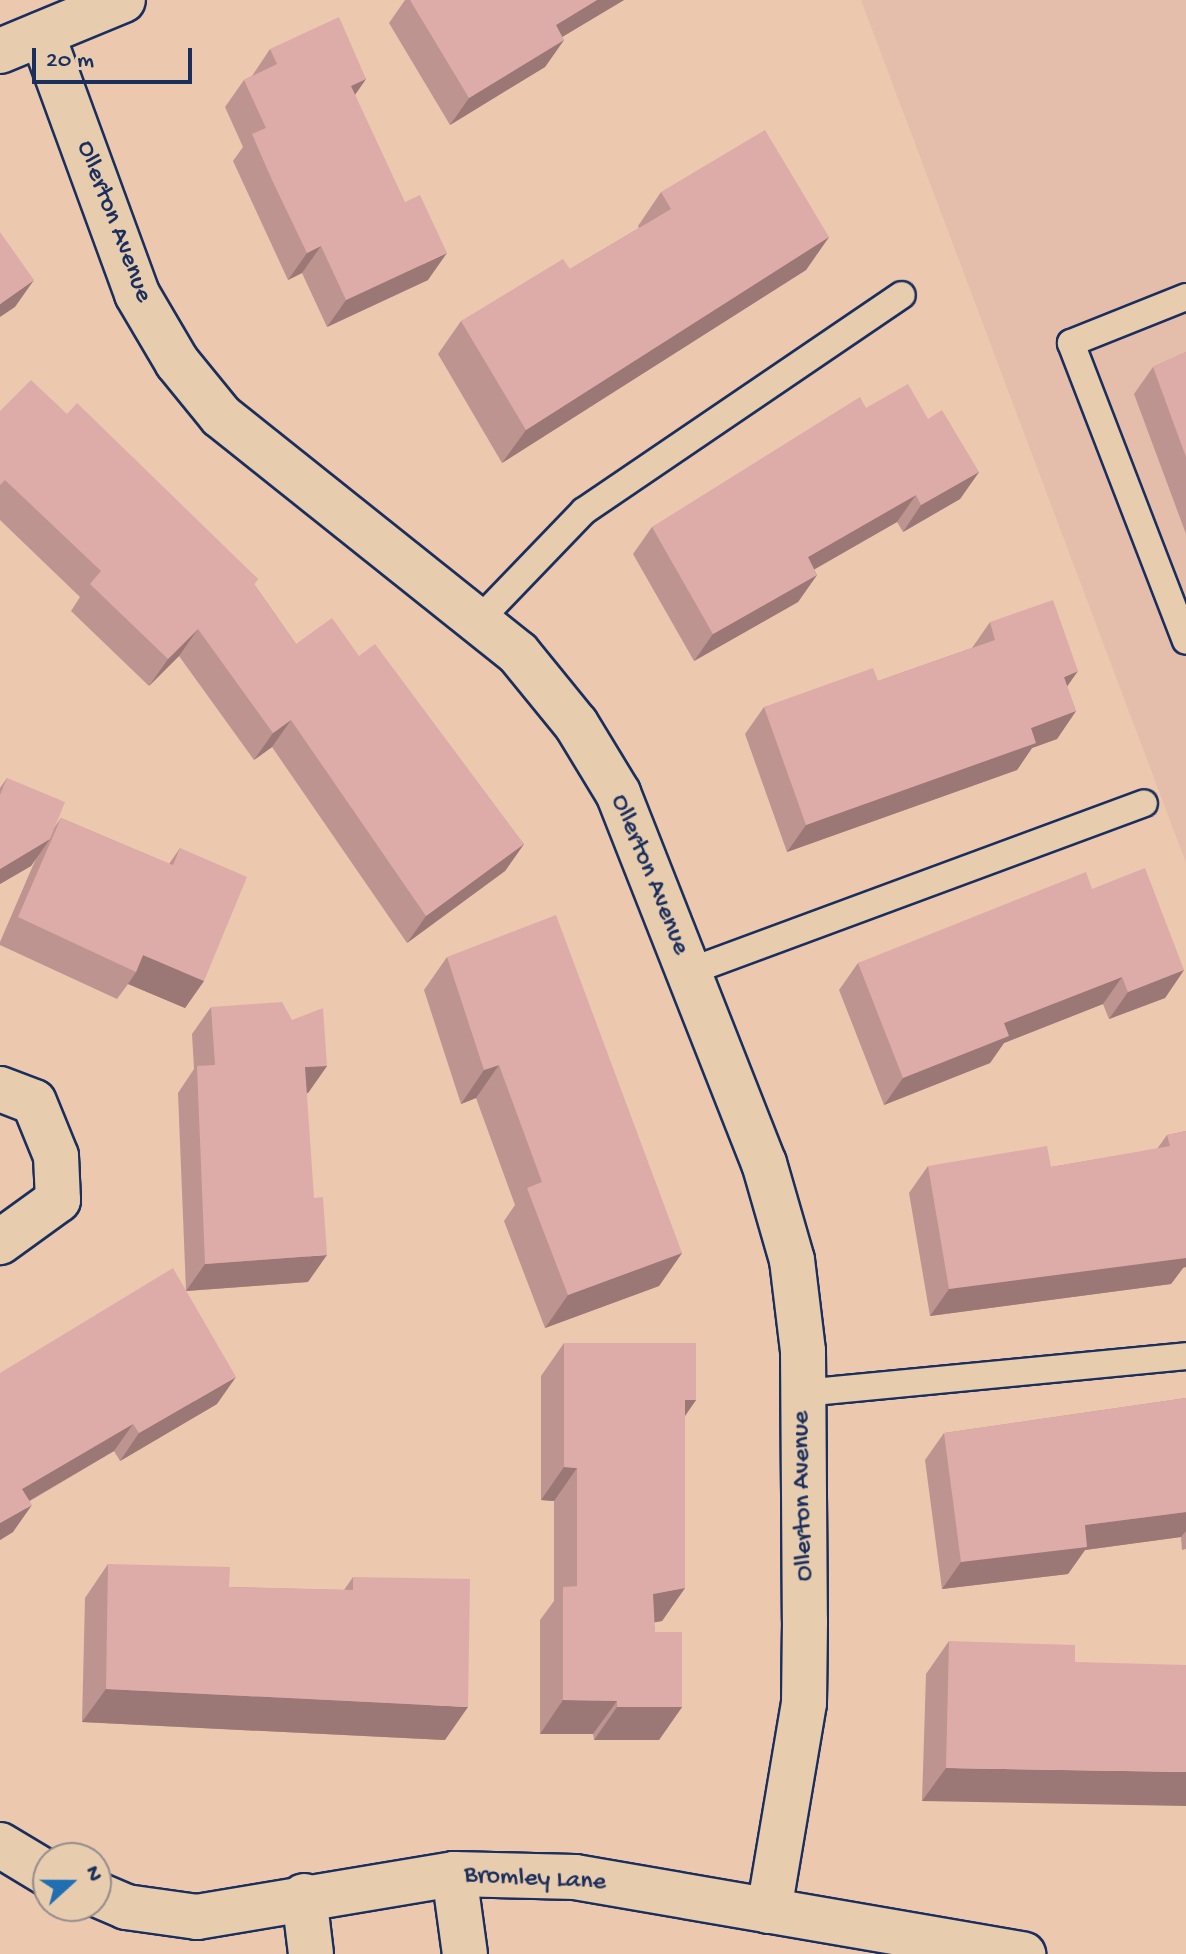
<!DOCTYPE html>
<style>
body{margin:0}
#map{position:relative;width:1186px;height:1954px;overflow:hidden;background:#ecc8af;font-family:"Gochi Hand",sans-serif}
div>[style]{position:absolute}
.built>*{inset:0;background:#e4bdab}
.roads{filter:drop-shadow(2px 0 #1b2f5e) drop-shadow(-2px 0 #1b2f5e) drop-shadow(0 2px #1b2f5e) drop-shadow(0 -2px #1b2f5e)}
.lane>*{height:26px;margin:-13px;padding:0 13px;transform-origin:13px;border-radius:13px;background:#e7ccae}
.street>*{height:44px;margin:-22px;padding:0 22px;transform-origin:22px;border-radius:22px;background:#e7ccae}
.wall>*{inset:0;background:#be9490}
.shaded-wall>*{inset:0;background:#9b7876}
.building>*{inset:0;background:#ddaca8}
span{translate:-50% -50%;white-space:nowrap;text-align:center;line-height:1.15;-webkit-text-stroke:6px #e7ccae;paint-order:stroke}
.street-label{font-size:26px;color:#1b2f5e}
.north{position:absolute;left:32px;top:1842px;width:80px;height:80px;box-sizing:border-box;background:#e7ccae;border:2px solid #958d8e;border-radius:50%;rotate:69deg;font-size:22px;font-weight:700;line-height:32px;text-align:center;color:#1b2f5e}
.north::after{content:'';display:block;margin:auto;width:28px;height:36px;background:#1f6fb2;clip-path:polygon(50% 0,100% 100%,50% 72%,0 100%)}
.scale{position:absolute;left:32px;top:48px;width:160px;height:36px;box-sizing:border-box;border:4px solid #1b2f5e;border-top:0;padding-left:10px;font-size:24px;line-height:28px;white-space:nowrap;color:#1b2f5e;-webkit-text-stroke:6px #e7ccae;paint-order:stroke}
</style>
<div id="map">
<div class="built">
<div style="clip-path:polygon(861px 0,1186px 0,1186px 863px)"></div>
</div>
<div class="roads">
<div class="lane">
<div style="left:1186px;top:297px;width:124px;rotate:158.2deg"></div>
<div style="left:1071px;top:343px;width:319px;rotate:68.9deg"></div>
<div style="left:480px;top:619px;width:150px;rotate:-46.1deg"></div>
<div style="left:584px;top:511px;width:384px;rotate:-34.2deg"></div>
<div style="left:688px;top:972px;width:486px;rotate:-20.3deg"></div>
<div style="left:803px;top:1393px;width:385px;rotate:-5.5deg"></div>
</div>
<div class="street">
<div style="left:42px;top:34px;width:277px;rotate:69.9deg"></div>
<div style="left:137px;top:294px;width:79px;rotate:59.5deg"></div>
<div style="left:177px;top:362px;width:70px;rotate:50.8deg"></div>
<div style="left:221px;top:416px;width:380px;rotate:38.6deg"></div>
<div style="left:518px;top:653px;width:92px;rotate:50.8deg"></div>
<div style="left:576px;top:724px;width:81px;rotate:58.7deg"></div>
<div style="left:618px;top:793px;width:398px;rotate:68.5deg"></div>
<div style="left:764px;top:1163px;width:101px;rotate:73.9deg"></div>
<div style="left:792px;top:1260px;width:92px;rotate:83.1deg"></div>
<div style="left:803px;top:1351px;width:270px;rotate:89.6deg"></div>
<div style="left:805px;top:1621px;width:82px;rotate:90.7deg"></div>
<div style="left:804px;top:1703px;width:211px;rotate:99.6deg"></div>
<div style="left:0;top:51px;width:133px;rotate:-22.5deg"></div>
<div style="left:0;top:1089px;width:36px;rotate:21deg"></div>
<div style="left:34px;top:1102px;width:58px;rotate:67.8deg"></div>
<div style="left:56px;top:1156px;width:44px;rotate:87.4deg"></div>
<div style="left:58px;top:1200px;width:72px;rotate:144.1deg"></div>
<div style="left:0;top:1845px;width:56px;rotate:31.1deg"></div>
<div style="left:454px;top:1874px;width:81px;rotate:82.2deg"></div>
<div style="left:96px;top:1894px;width:33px;rotate:23deg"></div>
<div style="left:126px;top:1907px;width:72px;rotate:8deg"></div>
<div style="left:197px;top:1917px;width:261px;rotate:-9.5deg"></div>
<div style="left:454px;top:1874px;width:121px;rotate:1.4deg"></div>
<div style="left:575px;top:1877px;width:455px;rotate:9.8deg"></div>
<div style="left:304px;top:1896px;width:58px;rotate:83.1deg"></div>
</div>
</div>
<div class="wall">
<div style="clip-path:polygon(405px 0,624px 0,562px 37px,564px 40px,545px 67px,450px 125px,389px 23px)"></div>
<div style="clip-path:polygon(270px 49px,366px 79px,355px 95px,428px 280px,327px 327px,302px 273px,288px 280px,233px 161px,243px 147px,225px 107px,244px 80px,252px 76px)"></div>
<div style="clip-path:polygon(661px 192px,829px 237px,806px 270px,502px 463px,438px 354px,461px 321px,570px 269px,639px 228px,638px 226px)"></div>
<div style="clip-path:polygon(1186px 352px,1186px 534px,1134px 394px,1153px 367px)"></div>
<div style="clip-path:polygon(0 411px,67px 414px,258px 579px,254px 584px,296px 644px,359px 656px,524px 844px,505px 871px,407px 943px,272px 747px,254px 760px,179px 656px,149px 686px,71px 611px,80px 597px,0 520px)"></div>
<div style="clip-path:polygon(928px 419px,979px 472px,960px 499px,903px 532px,897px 522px,814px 569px,817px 575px,798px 602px,694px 661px,633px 554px,652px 527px)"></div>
<div style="clip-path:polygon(990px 622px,1067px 687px,1076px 711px,1057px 739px,1032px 748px,1017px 770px,787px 852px,745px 734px,764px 707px,878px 681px,972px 648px)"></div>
<div style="clip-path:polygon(7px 778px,54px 828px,61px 818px,169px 864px,180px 848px,204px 981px,185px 1008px,128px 984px,117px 999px,0 945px,0 942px,37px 856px,31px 866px,0 884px,0 788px)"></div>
<div style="clip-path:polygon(1092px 889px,1184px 970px,1165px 998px,1109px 1019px,1103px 1004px,1004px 1043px,990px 1063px,884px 1105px,839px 990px,858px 963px)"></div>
<div style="clip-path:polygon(447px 957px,682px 1253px,659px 1286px,545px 1328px,504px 1221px,515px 1205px,476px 1098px,461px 1104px,424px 990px)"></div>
<div style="clip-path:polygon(211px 1007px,292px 1020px,327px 1066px,308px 1093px,307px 1093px,308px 1282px,186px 1291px,178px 1093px,194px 1069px,192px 1034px)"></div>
<div style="clip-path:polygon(1186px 1131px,1183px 1268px,1171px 1284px,930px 1316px,909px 1193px,928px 1166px,1051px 1167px,1157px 1149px,1167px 1135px)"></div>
<div style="clip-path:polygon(564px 1343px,696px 1400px,685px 1416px,685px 1588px,662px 1621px,654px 1622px,655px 1632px,682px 1707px,659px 1740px,594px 1740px,593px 1734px,540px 1734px,540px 1620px,554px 1601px,554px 1501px,541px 1500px,541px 1376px)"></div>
<div style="clip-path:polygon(0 1373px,217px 1404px,120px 1461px,114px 1451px,30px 1501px,13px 1532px,0 1540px)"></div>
<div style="clip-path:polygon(1186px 1398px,1186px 1549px,1182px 1550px,1181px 1537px,1085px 1550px,1068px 1574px,942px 1589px,925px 1460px,944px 1433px)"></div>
<div style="clip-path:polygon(108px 1564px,229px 1587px,344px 1590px,353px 1577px,445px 1740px,82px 1722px,85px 1598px)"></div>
<div style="clip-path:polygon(949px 1641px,1075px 1662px,922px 1801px,926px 1674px)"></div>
</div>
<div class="shaded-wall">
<div style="clip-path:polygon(597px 0,624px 0,537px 52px,556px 25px)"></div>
<div style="clip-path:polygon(564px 40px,545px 67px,450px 125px,469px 98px)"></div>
<div style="clip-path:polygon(366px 79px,347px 106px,351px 86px)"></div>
<div style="clip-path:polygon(829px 237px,806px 270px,502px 463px,526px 430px)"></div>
<div style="clip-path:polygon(321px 246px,302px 273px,288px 280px,307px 253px)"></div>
<div style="clip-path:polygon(447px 253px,428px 280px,327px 327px,346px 300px)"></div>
<div style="clip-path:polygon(34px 280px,15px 307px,0 317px,0 304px)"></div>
<div style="clip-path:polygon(979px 472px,960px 499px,903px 532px,921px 505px)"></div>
<div style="clip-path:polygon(916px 495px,897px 522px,789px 584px,808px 557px)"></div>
<div style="clip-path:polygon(817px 575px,798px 602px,694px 661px,713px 634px)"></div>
<div style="clip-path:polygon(198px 629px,179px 656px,149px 686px,168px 659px)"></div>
<div style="clip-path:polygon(1078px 671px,1059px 698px,1064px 677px)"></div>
<div style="clip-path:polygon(1076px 711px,1057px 739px,1032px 748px,1017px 770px,787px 852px,806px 825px,1031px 728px)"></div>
<div style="clip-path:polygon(291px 720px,272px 747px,254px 760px,273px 733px)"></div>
<div style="clip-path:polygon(50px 839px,31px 866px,0 884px,0 869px)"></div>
<div style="clip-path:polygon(524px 844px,505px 871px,407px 943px,426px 916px)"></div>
<div style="clip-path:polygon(143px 955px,204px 981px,185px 1008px,128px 984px,136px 972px)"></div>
<div style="clip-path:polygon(1184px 970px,1165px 998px,1109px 1019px,1128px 992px)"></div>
<div style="clip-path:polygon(1122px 977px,1103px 1004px,1004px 1043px,990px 1063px,884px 1105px,903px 1078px,1004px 1023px)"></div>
<div style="clip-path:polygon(499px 1065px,476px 1098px,461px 1104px,484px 1070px)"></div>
<div style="clip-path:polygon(327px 1066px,308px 1093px,286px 1094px,305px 1067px)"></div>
<div style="clip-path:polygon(1186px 1246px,1186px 1267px,1183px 1268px,1171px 1284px,930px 1316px,949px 1289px)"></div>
<div style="clip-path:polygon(682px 1253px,659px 1286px,545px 1328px,568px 1295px)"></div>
<div style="clip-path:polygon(327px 1255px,308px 1282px,186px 1291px,205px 1264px)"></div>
<div style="clip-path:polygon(236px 1377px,217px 1404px,120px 1461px,139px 1433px)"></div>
<div style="clip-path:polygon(685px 1400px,696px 1400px,673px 1433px)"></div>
<div style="clip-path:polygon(133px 1424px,114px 1451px,3px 1516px,22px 1489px)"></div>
<div style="clip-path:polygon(564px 1467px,577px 1468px,554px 1501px,541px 1500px)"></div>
<div style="clip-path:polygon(32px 1505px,13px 1532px,0 1540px,0 1523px)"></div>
<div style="clip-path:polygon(1186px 1512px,1186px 1531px,1181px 1537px,1085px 1550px,1068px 1574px,942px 1589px,961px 1562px,1085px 1525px)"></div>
<div style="clip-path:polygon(685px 1588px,662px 1621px,630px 1627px,653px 1594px)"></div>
<div style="clip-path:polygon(106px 1689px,468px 1707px,445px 1740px,82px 1722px)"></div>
<div style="clip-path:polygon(563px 1700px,617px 1701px,593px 1734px,540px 1734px)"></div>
<div style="clip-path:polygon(617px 1707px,682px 1707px,659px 1740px,594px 1740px)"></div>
<div style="clip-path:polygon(946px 1768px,1186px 1772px,1186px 1806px,922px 1801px)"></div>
</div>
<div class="building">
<div style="clip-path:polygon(410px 0,597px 0,556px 25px,564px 40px,469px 98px)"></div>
<div style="clip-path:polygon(339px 17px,366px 79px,351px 86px,405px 202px,420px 195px,447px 253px,346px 300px,321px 246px,307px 253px,272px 180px,252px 134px,266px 128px,244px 80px,277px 64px,270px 49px)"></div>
<div style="clip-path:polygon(765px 130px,829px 237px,526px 430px,461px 321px,563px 259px,570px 269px,671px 209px,661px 192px)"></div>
<div style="clip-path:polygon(0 232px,34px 280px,0 304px)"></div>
<div style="clip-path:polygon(1186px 352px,1186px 457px,1153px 367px)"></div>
<div style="clip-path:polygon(31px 380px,67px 414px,77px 403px,258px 579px,254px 584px,296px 644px,332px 618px,359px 656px,375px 644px,524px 844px,426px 916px,291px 720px,273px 733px,198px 629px,168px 659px,90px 584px,101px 571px,5px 480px,0 485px,0 411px)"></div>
<div style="clip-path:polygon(908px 384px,928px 419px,942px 410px,979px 472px,921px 505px,916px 495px,808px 557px,817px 575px,713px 634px,652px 527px,860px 397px,866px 408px)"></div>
<div style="clip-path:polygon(1053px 600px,1078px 671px,1064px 677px,1076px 711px,1031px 728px,1036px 743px,806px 825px,764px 707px,873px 668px,878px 681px,995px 640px,990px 622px)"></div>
<div style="clip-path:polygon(7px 778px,65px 802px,50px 839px,0 869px,0 795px)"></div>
<div style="clip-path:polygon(61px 818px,173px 865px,180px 848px,247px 877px,204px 981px,143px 955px,136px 972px,18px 917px)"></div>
<div style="clip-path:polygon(1145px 868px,1184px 970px,1128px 992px,1122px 977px,1004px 1023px,1009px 1036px,903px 1078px,858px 963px,1086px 872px,1092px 889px)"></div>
<div style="clip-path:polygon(556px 915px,682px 1253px,568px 1295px,527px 1188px,542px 1182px,499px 1065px,484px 1070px,447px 957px)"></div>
<div style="clip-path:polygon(282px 1002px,292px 1020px,323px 1008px,327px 1066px,305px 1067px,314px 1198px,323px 1197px,327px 1255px,205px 1264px,197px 1066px,215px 1065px,211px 1007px)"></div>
<div style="clip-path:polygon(1186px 1131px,1186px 1258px,949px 1289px,928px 1166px,1047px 1146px,1051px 1167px,1170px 1146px,1167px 1135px)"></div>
<div style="clip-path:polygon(173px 1268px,236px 1377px,139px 1433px,133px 1424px,22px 1489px,32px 1505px,0 1523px,0 1373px)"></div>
<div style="clip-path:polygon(564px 1343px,696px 1343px,696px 1400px,685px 1400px,685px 1588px,653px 1594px,655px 1632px,682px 1632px,682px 1707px,617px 1707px,617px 1701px,563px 1700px,563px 1587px,577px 1586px,577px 1468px,564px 1467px)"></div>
<div style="clip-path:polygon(1186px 1398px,1186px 1512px,1085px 1525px,1087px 1547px,961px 1562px,944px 1433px)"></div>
<div style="clip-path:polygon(108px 1564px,230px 1567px,229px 1587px,353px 1590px,353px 1577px,470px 1579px,468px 1707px,106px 1689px)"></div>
<div style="clip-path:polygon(949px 1641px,1075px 1645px,1075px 1662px,1186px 1665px,1186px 1772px,946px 1768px)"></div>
</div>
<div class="street-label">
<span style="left:113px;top:222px;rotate:69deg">Ollerton Avenue</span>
<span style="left:649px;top:875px;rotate:68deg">Ollerton Avenue</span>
<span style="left:804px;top:1496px;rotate:-91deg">Ollerton Avenue</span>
<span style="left:535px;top:1880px;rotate:3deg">Bromley Lane</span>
</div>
<div class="north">N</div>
<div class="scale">20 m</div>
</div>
